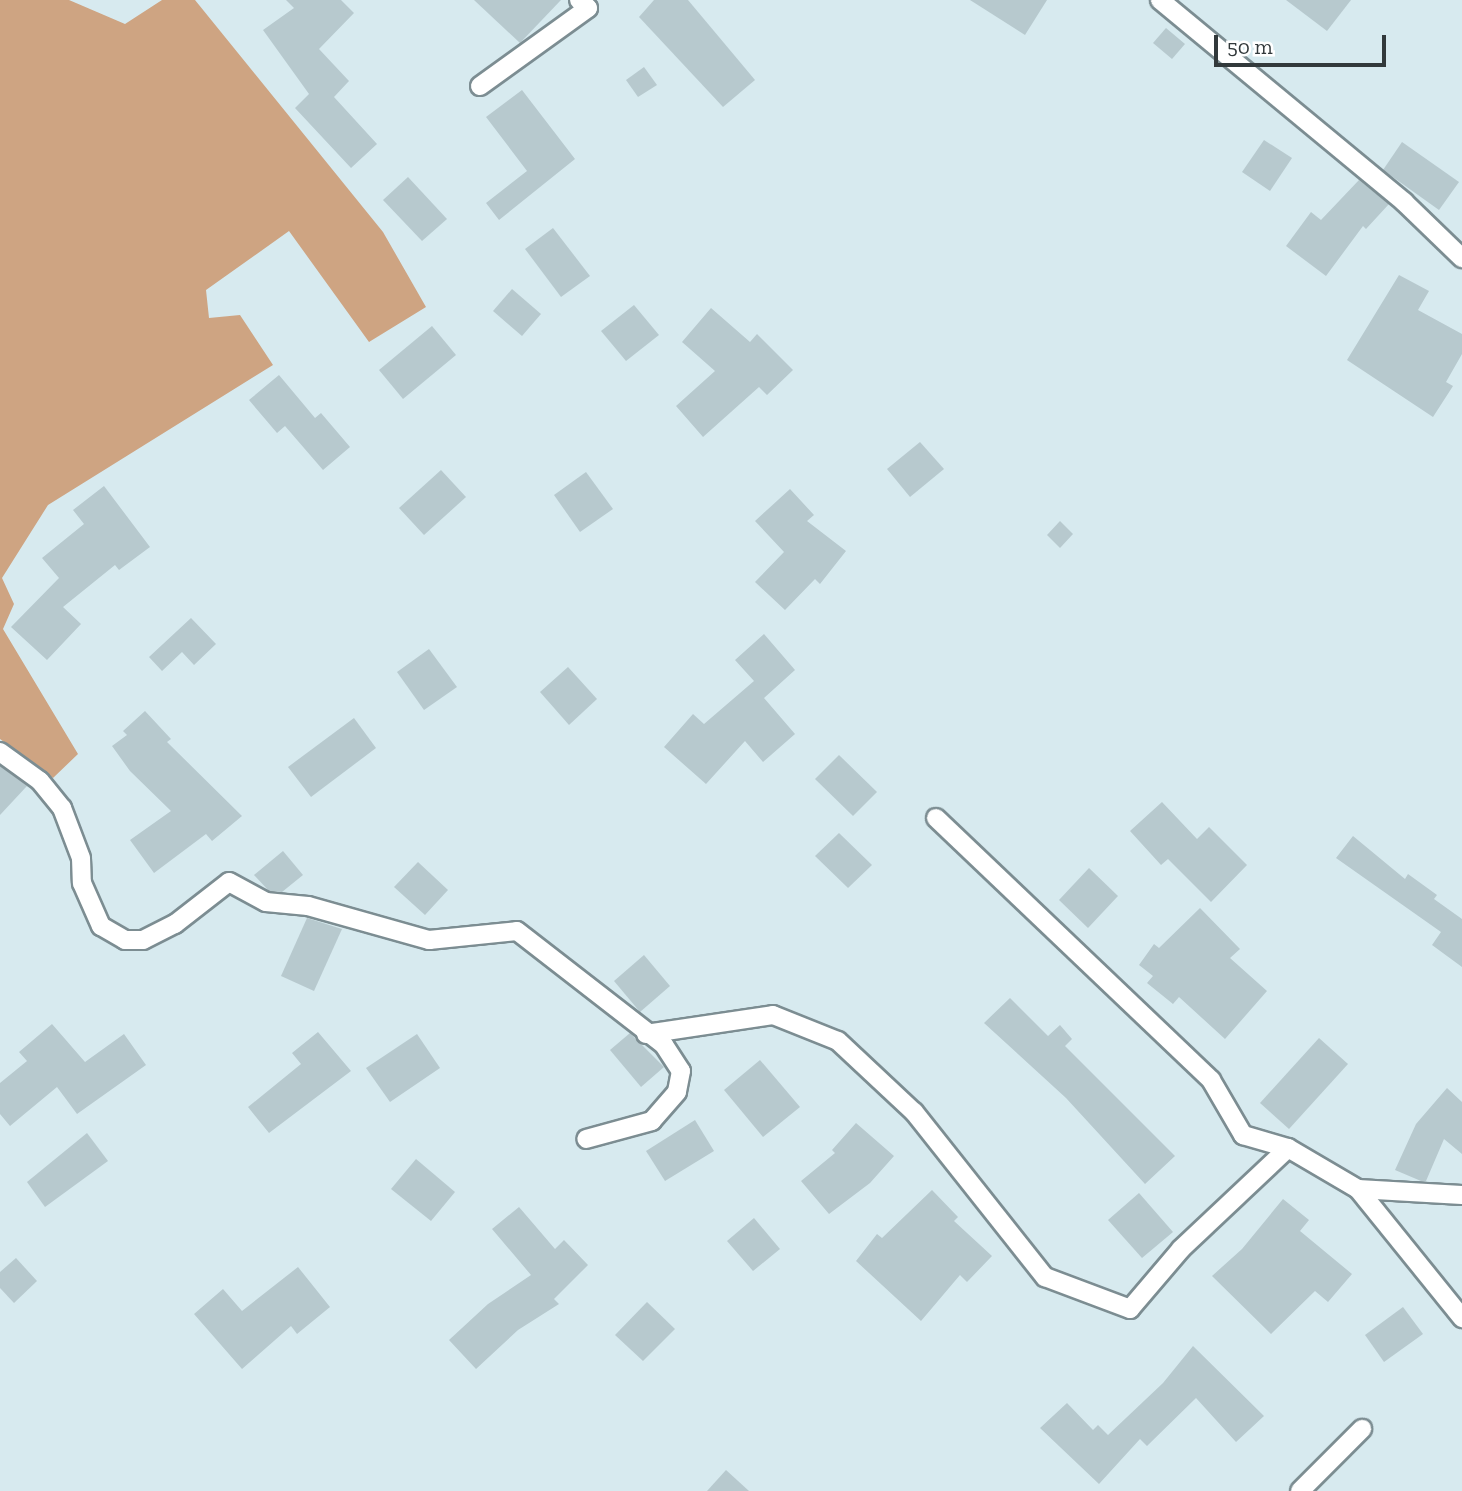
<!DOCTYPE html>
<style>
body{margin:0}
#map{position:relative;width:1462px;height:1491px;overflow:hidden;background:#d7eaef;font-family:"Zilla Slab",serif}
div>[style]{position:absolute}
.forest>*{inset:0;background:#cea482}
.building>*{inset:0;background:#b7c9ce}
.roads{filter:drop-shadow(2px 0 #7c8d92) drop-shadow(-2px 0 #7c8d92) drop-shadow(0 2px #7c8d92) drop-shadow(0 -2px #7c8d92)}
.street>*{height:18px;margin:-9px;padding:0 9px;transform-origin:9px;border-radius:9px;background:#fff}
span{translate:-50% -50%;white-space:nowrap;text-align:center;line-height:1.15;-webkit-text-stroke:6px #fff;paint-order:stroke}
.scale{position:absolute;left:1214px;top:35px;width:172px;height:32px;box-sizing:border-box;border:4px solid #32393b;border-top:0;padding-left:9px;font-size:21px;line-height:24px;white-space:nowrap;color:#32393b;-webkit-text-stroke:5px #fff;paint-order:stroke}
</style>
<div id="map">
<div class="forest">
<div style="clip-path:polygon(0 0,69px 0,125px 24px,162px 0,195px 0,383px 232px,426px 307px,369px 342px,289px 231px,206px 290px,209px 318px,240px 315px,273px 365px,48px 505px,2px 578px,14px 604px,3px 629px,78px 754px,53px 778px,0 739px)"></div>
</div>
<div class="building">
<div style="clip-path:polygon(286px 0,341px 0,354px 13px,319px 49px,349px 81px,334px 97px,377px 144px,351px 168px,295px 108px,309px 94px,263px 30px,294px 8px)"></div>
<div style="clip-path:polygon(474px 0,561px 0,520px 43px)"></div>
<div style="clip-path:polygon(654px 0,688px 0,755px 80px,723px 107px,639px 17px)"></div>
<div style="clip-path:polygon(970px 0,1047px 0,1025px 35px)"></div>
<div style="clip-path:polygon(1286px 0,1351px 0,1327px 31px)"></div>
<div style="clip-path:polygon(1166px 28px,1185px 44px,1172px 59px,1153px 43px)"></div>
<div style="clip-path:polygon(644px 67px,657px 85px,638px 97px,626px 80px)"></div>
<div style="clip-path:polygon(522px 90px,575px 159px,499px 220px,486px 203px,527px 171px,486px 117px)"></div>
<div style="clip-path:polygon(1264px 140px,1292px 158px,1270px 191px,1242px 172px)"></div>
<div style="clip-path:polygon(1402px 142px,1459px 182px,1439px 210px,1383px 170px)"></div>
<div style="clip-path:polygon(408px 177px,447px 219px,422px 241px,383px 200px)"></div>
<div style="clip-path:polygon(1359px 180px,1389px 204px,1366px 229px,1363px 226px,1326px 276px,1286px 246px,1311px 212px,1321px 220px)"></div>
<div style="clip-path:polygon(553px 228px,590px 276px,561px 297px,525px 249px)"></div>
<div style="clip-path:polygon(1399px 275px,1429px 291px,1418px 310px,1462px 334px,1462px 354px,1446px 382px,1453px 386px,1433px 417px,1347px 360px)"></div>
<div style="clip-path:polygon(512px 289px,541px 314px,522px 336px,493px 311px)"></div>
<div style="clip-path:polygon(634px 305px,659px 335px,626px 361px,601px 331px)"></div>
<div style="clip-path:polygon(711px 308px,750px 342px,757px 334px,793px 370px,767px 395px,759px 387px,703px 437px,676px 406px,715px 371px,682px 342px)"></div>
<div style="clip-path:polygon(432px 326px,456px 355px,403px 399px,379px 370px)"></div>
<div style="clip-path:polygon(279px 375px,315px 418px,321px 413px,350px 447px,323px 470px,285px 426px,277px 433px,249px 400px)"></div>
<div style="clip-path:polygon(920px 442px,944px 469px,910px 497px,887px 469px)"></div>
<div style="clip-path:polygon(441px 470px,466px 497px,424px 535px,399px 508px)"></div>
<div style="clip-path:polygon(586px 472px,613px 509px,580px 532px,554px 495px)"></div>
<div style="clip-path:polygon(104px 486px,150px 547px,119px 570px,115px 565px,63px 607px,81px 624px,47px 660px,11px 627px,59px 578px,42px 558px,84px 524px,73px 510px)"></div>
<div style="clip-path:polygon(790px 489px,814px 515px,807px 521px,846px 551px,820px 584px,815px 579px,785px 610px,755px 582px,784px 552px,755px 521px)"></div>
<div style="clip-path:polygon(1060px 521px,1073px 534px,1060px 548px,1047px 535px)"></div>
<div style="clip-path:polygon(191px 618px,216px 644px,194px 665px,182px 652px,162px 671px,149px 657px)"></div>
<div style="clip-path:polygon(764px 634px,795px 670px,764px 698px,795px 734px,763px 762px,745px 741px,706px 784px,664px 747px,693px 714px,704px 724px,754px 681px,735px 660px)"></div>
<div style="clip-path:polygon(429px 649px,457px 687px,424px 710px,397px 672px)"></div>
<div style="clip-path:polygon(568px 667px,597px 699px,569px 725px,540px 692px)"></div>
<div style="clip-path:polygon(145px 711px,171px 739px,167px 742px,242px 816px,212px 841px,206px 834px,154px 873px,130px 840px,171px 811px,130px 771px,112px 746px,127px 735px,123px 731px)"></div>
<div style="clip-path:polygon(354px 718px,376px 748px,311px 797px,288px 767px)"></div>
<div style="clip-path:polygon(839px 755px,877px 792px,853px 816px,815px 779px)"></div>
<div style="clip-path:polygon(0 766px,27px 786px,0 815px)"></div>
<div style="clip-path:polygon(1162px 802px,1197px 839px,1209px 827px,1247px 865px,1211px 902px,1168px 859px,1161px 865px,1130px 831px)"></div>
<div style="clip-path:polygon(839px 833px,872px 865px,848px 888px,815px 856px)"></div>
<div style="clip-path:polygon(1353px 836px,1405px 879px,1408px 874px,1437px 895px,1434px 899px,1462px 919px,1462px 967px,1432px 945px,1441px 932px,1336px 858px)"></div>
<div style="clip-path:polygon(283px 851px,303px 875px,282px 892px,269px 891px,254px 875px)"></div>
<div style="clip-path:polygon(418px 862px,448px 890px,425px 915px,394px 887px)"></div>
<div style="clip-path:polygon(1089px 868px,1118px 896px,1088px 928px,1059px 900px)"></div>
<div style="clip-path:polygon(1200px 908px,1240px 949px,1230px 958px,1267px 991px,1225px 1039px,1179px 997px,1173px 1004px,1147px 983px,1153px 976px,1139px 965px,1154px 944px,1159px 948px)"></div>
<div style="clip-path:polygon(307px 918px,342px 929px,314px 991px,281px 976px)"></div>
<div style="clip-path:polygon(644px 955px,670px 986px,640px 1012px,614px 981px)"></div>
<div style="clip-path:polygon(1010px 998px,1048px 1036px,1060px 1025px,1072px 1039px,1065px 1046px,1175px 1156px,1145px 1184px,1066px 1098px,984px 1023px)"></div>
<div style="clip-path:polygon(52px 1024px,85px 1062px,124px 1034px,146px 1065px,77px 1114px,57px 1087px,10px 1126px,0 1114px,0 1083px,27px 1061px,19px 1052px)"></div>
<div style="clip-path:polygon(318px 1032px,351px 1071px,269px 1133px,248px 1107px,301px 1064px,292px 1053px)"></div>
<div style="clip-path:polygon(630px 1033px,664px 1067px,641px 1087px,610px 1050px)"></div>
<div style="clip-path:polygon(417px 1034px,440px 1068px,390px 1102px,366px 1068px)"></div>
<div style="clip-path:polygon(1319px 1038px,1348px 1064px,1289px 1129px,1260px 1103px)"></div>
<div style="clip-path:polygon(760px 1060px,800px 1107px,763px 1137px,724px 1090px)"></div>
<div style="clip-path:polygon(1447px 1088px,1462px 1102px,1462px 1154px,1444px 1139px,1426px 1181px,1421px 1181px,1395px 1170px,1416px 1124px)"></div>
<div style="clip-path:polygon(695px 1120px,714px 1151px,665px 1181px,646px 1151px)"></div>
<div style="clip-path:polygon(856px 1123px,894px 1156px,870px 1183px,829px 1214px,801px 1181px,835px 1153px,832px 1150px)"></div>
<div style="clip-path:polygon(87px 1133px,108px 1161px,45px 1207px,27px 1182px)"></div>
<div style="clip-path:polygon(416px 1159px,455px 1192px,431px 1221px,391px 1189px)"></div>
<div style="clip-path:polygon(932px 1190px,958px 1217px,954px 1221px,992px 1256px,967px 1282px,960px 1275px,921px 1321px,856px 1261px,877px 1234px,882px 1238px)"></div>
<div style="clip-path:polygon(1139px 1193px,1173px 1232px,1142px 1258px,1108px 1220px)"></div>
<div style="clip-path:polygon(1283px 1199px,1309px 1220px,1300px 1231px,1352px 1274px,1328px 1302px,1315px 1291px,1271px 1334px,1212px 1276px,1242px 1249px)"></div>
<div style="clip-path:polygon(519px 1207px,555px 1249px,564px 1240px,588px 1265px,554px 1299px,559px 1304px,518px 1330px,476px 1369px,449px 1340px,488px 1304px,531px 1275px,492px 1229px)"></div>
<div style="clip-path:polygon(754px 1218px,780px 1249px,753px 1271px,727px 1241px)"></div>
<div style="clip-path:polygon(16px 1258px,37px 1281px,14px 1303px,0 1288px,0 1272px)"></div>
<div style="clip-path:polygon(298px 1267px,330px 1307px,297px 1334px,291px 1326px,242px 1369px,194px 1314px,223px 1289px,242px 1311px)"></div>
<div style="clip-path:polygon(647px 1302px,675px 1329px,643px 1361px,615px 1335px)"></div>
<div style="clip-path:polygon(1403px 1307px,1423px 1334px,1384px 1362px,1365px 1335px)"></div>
<div style="clip-path:polygon(1193px 1346px,1264px 1416px,1236px 1442px,1196px 1398px,1147px 1446px,1140px 1439px,1099px 1484px,1040px 1428px,1067px 1403px,1093px 1430px,1098px 1425px,1108px 1435px,1163px 1383px)"></div>
<div style="clip-path:polygon(726px 1470px,749px 1491px,707px 1491px)"></div>
</div>
<div class="roads">
<div class="street">
<div style="left:1160px;top:0;width:317px;rotate:39.6deg"></div>
<div style="left:1404px;top:202px;width:81px;rotate:44deg"></div>
<div style="left:480px;top:86px;width:133px;rotate:-35.8deg"></div>
<div style="left:588px;top:8px;width:12px;rotate:-138deg"></div>
<div style="left:0;top:752px;width:49px;rotate:35.9deg"></div>
<div style="left:40px;top:781px;width:35px;rotate:51deg"></div>
<div style="left:62px;top:808px;width:53px;rotate:69.2deg"></div>
<div style="left:81px;top:858px;width:25px;rotate:88deg"></div>
<div style="left:82px;top:883px;width:47px;rotate:66.2deg"></div>
<div style="left:101px;top:926px;width:28px;rotate:30deg"></div>
<div style="left:125px;top:940px;width:18px"></div>
<div style="left:143px;top:940px;width:36px;rotate:-27deg"></div>
<div style="left:175px;top:924px;width:68px;rotate:-37.9deg"></div>
<div style="left:229px;top:882px;width:42px;rotate:28.4deg"></div>
<div style="left:266px;top:902px;width:42px;rotate:5.4deg"></div>
<div style="left:308px;top:906px;width:126px;rotate:15.7deg"></div>
<div style="left:429px;top:940px;width:88px;rotate:-5.8deg"></div>
<div style="left:517px;top:931px;width:186px;rotate:37.8deg"></div>
<div style="left:664px;top:1045px;width:31px;rotate:57deg"></div>
<div style="left:681px;top:1071px;width:21px;rotate:101deg"></div>
<div style="left:677px;top:1092px;width:38px;rotate:131deg"></div>
<div style="left:652px;top:1121px;width:68px;rotate:164.7deg"></div>
<div style="left:936px;top:818px;width:380px;rotate:43.6deg"></div>
<div style="left:1211px;top:1080px;width:64px;rotate:59.8deg"></div>
<div style="left:1243px;top:1135px;width:47px;rotate:16.1deg"></div>
<div style="left:1288px;top:1148px;width:81px;rotate:30.4deg"></div>
<div style="left:1358px;top:1189px;width:166px;rotate:51.1deg"></div>
<div style="left:646px;top:1034px;width:128px;rotate:-8.5deg"></div>
<div style="left:773px;top:1015px;width:70px;rotate:21.8deg"></div>
<div style="left:838px;top:1041px;width:104px;rotate:43.1deg"></div>
<div style="left:914px;top:1112px;width:211px;rotate:51.6deg"></div>
<div style="left:1045px;top:1277px;width:91px;rotate:20.6deg"></div>
<div style="left:1130px;top:1309px;width:79px;rotate:-49.6deg"></div>
<div style="left:1181px;top:1249px;width:147px;rotate:-43.3deg"></div>
<div style="left:1358px;top:1189px;width:104px;rotate:3.3deg"></div>
<div style="left:1300px;top:1491px;width:88px;rotate:-45deg"></div>
</div>
</div>
<div class="scale">50 m</div>
</div>
